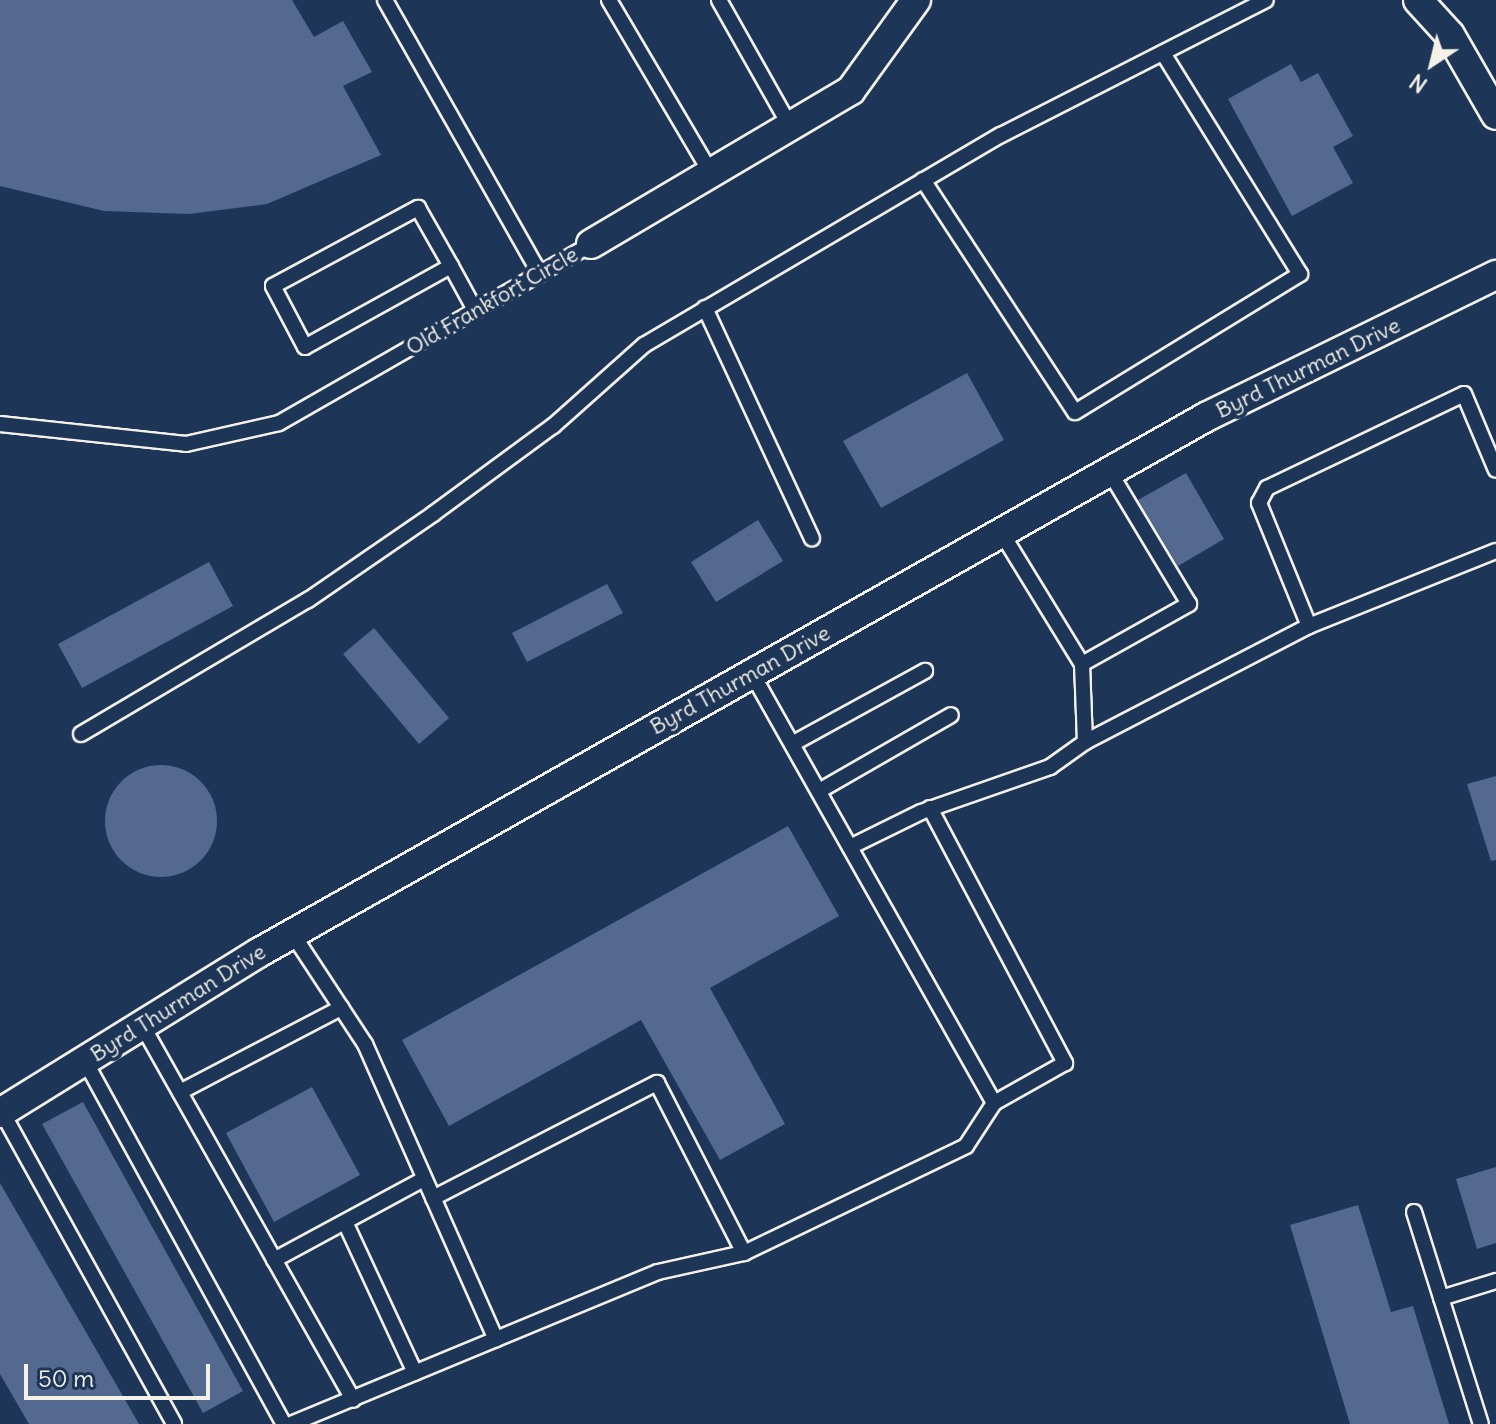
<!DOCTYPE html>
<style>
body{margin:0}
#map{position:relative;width:1496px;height:1424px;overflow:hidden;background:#1d3557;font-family:Delius,sans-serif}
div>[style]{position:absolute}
.building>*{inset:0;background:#536990}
.round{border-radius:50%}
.roads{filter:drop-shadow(2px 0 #f4f1e8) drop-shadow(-2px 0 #f4f1e8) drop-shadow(0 2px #f4f1e8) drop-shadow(0 -2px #f4f1e8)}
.lane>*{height:14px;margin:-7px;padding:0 7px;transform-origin:7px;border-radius:7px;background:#1d3557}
.street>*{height:28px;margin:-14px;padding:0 14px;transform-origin:14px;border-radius:14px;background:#1d3557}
span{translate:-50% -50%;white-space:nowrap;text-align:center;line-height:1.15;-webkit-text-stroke:8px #1d3557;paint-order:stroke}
.street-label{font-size:22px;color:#f4f1e8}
.north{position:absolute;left:1392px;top:24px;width:80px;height:80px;-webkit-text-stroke:6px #1d3557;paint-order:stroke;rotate:215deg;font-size:22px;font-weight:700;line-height:32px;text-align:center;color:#f4f1e8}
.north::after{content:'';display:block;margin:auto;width:28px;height:36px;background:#f4f1e8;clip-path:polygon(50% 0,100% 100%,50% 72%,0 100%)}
.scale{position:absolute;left:24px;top:1364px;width:186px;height:36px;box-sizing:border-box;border:4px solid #f4f1e8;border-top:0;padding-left:10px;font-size:24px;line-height:28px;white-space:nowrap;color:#f4f1e8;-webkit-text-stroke:6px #1d3557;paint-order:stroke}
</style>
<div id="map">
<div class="building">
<div style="clip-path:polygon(0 0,292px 0,314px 37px,343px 21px,372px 72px,343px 86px,381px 155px,267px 204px,189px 214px,104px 211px,0 186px)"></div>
<div style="clip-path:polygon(1291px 64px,1301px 82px,1318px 73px,1353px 136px,1333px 147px,1353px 183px,1292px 216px,1228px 99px)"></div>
<div style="clip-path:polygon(967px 373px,1004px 440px,881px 508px,843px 441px)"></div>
<div style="clip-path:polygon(1186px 473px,1224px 539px,1178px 566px,1138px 500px)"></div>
<div style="clip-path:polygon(758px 520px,783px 561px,716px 602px,691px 562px)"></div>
<div style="clip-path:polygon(209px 562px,233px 606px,82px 688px,58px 644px)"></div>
<div style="clip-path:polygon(607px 584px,623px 613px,527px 662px,512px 633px)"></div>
<div style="clip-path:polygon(374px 628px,449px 718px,419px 744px,343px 654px)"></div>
<div class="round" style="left:105px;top:765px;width:112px;height:112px"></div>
<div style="clip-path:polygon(1496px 776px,1496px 860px,1491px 861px,1467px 784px)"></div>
<div style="clip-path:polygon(788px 826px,839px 916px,710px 988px,785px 1124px,720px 1160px,641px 1020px,449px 1126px,402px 1040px)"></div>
<div style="clip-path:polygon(312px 1087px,360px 1175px,274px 1222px,226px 1133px)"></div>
<div style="clip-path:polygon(83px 1102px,243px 1391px,203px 1413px,42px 1124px)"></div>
<div style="clip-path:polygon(1496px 1167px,1496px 1243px,1477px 1249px,1456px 1179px)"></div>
<div style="clip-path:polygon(0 1183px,139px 1424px,29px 1424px,0 1374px)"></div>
<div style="clip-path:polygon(1358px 1205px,1391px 1312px,1413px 1306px,1449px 1424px,1350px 1424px,1290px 1225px)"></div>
</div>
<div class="roads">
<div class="lane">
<div style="left:385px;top:0;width:315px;rotate:60.5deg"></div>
<div style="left:609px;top:0;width:203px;rotate:59.5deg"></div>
<div style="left:719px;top:0;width:147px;rotate:60.6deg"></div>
<div style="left:923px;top:180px;width:277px;rotate:56.8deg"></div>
<div style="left:1075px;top:412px;width:264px;rotate:-31.5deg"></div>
<div style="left:1300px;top:274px;width:260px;rotate:-121.8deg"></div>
<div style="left:451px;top:266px;width:167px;rotate:151deg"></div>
<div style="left:305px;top:347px;width:69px;rotate:-117.7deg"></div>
<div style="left:273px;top:286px;width:165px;rotate:-28.3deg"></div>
<div style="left:418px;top:208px;width:67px;rotate:60.4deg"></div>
<div style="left:451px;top:266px;width:50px;rotate:61.4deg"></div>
<div style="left:705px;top:308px;width:254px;rotate:65.1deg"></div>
<div style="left:0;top:424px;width:187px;rotate:6.1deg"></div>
<div style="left:186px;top:444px;width:95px;rotate:-12.7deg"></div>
<div style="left:279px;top:423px;width:360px;rotate:-29.8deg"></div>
<div style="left:1001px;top:532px;width:155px;rotate:58.5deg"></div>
<div style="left:1082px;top:664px;width:123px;rotate:-29.3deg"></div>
<div style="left:1189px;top:604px;width:155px;rotate:-121deg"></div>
<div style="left:1309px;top:626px;width:133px;rotate:-112.1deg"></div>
<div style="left:1259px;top:503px;width:17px;rotate:-62deg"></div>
<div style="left:1267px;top:488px;width:218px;rotate:-25.5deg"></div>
<div style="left:1464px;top:394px;width:82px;rotate:67.2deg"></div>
<div style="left:81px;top:734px;width:264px;rotate:-30.6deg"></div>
<div style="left:308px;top:600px;width:152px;rotate:-34.5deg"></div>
<div style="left:433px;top:514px;width:149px;rotate:-36.3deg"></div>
<div style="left:553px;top:426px;width:122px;rotate:-41.7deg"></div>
<div style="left:644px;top:345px;width:414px;rotate:-30.5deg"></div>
<div style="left:1001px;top:135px;width:297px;rotate:-27deg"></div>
<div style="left:1085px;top:742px;width:252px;rotate:-27.4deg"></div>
<div style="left:1309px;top:626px;width:201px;rotate:-21.9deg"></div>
<div style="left:792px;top:744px;width:152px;rotate:-28.8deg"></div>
<div style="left:819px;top:791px;width:152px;rotate:-29.9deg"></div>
<div style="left:930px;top:808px;width:289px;rotate:62.1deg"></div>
<div style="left:1065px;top:1063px;width:81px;rotate:150.6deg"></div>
<div style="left:850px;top:847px;width:79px;rotate:-26.2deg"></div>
<div style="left:921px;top:812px;width:137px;rotate:-19.2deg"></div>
<div style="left:1050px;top:767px;width:43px;rotate:-35.5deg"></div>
<div style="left:1085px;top:742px;width:78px;rotate:-92.2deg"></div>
<div style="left:292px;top:933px;width:133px;rotate:56.7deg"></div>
<div style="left:365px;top:1044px;width:323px;rotate:66.1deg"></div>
<div style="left:142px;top:1025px;width:430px;rotate:60.6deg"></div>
<div style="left:85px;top:1061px;width:414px;rotate:61.3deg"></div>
<div style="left:180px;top:1092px;width:182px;rotate:-27.6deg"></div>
<div style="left:2px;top:1112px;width:356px;rotate:61.1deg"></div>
<div style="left:433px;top:1198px;width:252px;rotate:-27.2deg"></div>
<div style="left:657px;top:1083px;width:191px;rotate:62.9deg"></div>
<div style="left:1414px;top:1212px;width:222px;rotate:72.5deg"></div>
<div style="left:345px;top:1222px;width:166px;rotate:65.1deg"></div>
<div style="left:274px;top:1260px;width:170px;rotate:-28.4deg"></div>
<div style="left:1441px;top:1298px;width:58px;rotate:-17.2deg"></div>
<div style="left:291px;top:1424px;width:397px;rotate:-22.5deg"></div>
<div style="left:658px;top:1272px;width:88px;rotate:-12.5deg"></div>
<div style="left:744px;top:1253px;width:246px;rotate:-25.7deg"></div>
<div style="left:966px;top:1146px;width:51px;rotate:-56.9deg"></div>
<div style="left:994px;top:1103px;width:493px;rotate:-119.4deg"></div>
</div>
<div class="street">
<div style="left:1418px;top:0;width:47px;rotate:47.6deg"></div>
<div style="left:1450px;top:35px;width:92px;rotate:60.1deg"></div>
<div style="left:591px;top:244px;width:302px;rotate:-30.6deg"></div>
<div style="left:851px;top:90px;width:111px;rotate:-54.2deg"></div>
<div style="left:0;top:1113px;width:306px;rotate:-31.8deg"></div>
<div style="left:260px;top:952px;width:1087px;rotate:-29.49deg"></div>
<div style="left:1206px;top:417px;width:323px;rotate:-26.1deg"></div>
</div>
</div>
<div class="street-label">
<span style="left:492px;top:301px;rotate:-30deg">Old Frankfort Circle</span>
<span style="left:1308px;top:368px;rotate:-26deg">Byrd Thurman Drive</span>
<span style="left:740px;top:680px;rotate:-29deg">Byrd Thurman Drive</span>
<span style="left:178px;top:1003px;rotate:-32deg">Byrd Thurman Drive</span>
</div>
<div class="north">N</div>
<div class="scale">50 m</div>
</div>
